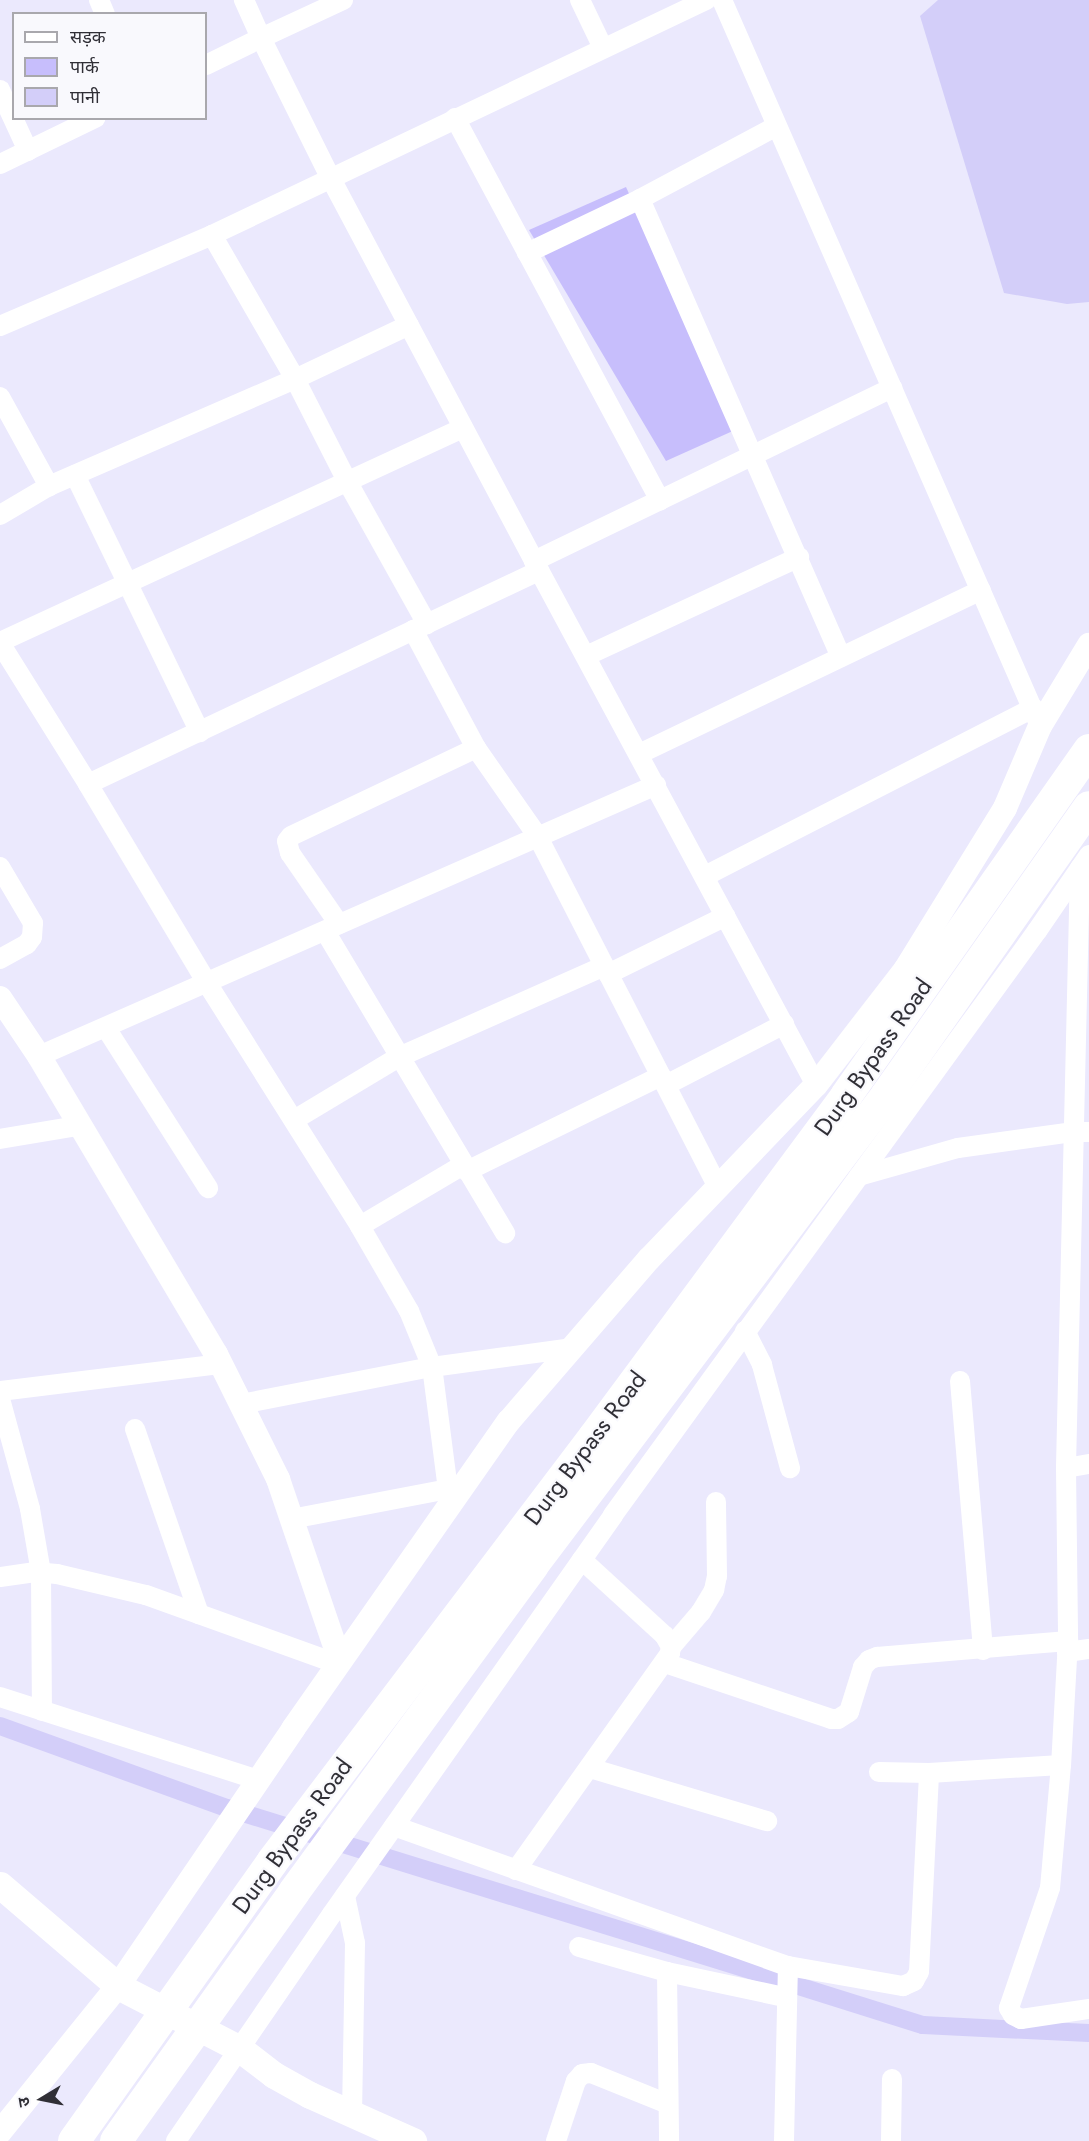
<!DOCTYPE html>
<meta charset="utf-8">
<style>
body{margin:0}
#map{position:relative;width:1089px;height:2141px;overflow:hidden;background:#ebe9fd;font-family:Jost,"Noto Sans Devanagari",sans-serif}
div>[style]{position:absolute}
.green>*{inset:0;background:#c7befc}
.water>*{inset:0;background:#d3cef9}
.canal>*{height:18px;margin:-9px;padding:0 9px;transform-origin:9px;border-radius:9px;background:#d3cef9}
.minor>*{height:20px;margin:-10px;padding:0 10px;transform-origin:10px;border-radius:10px;background:#fff}
.tertiary>*{height:24px;margin:-12px;padding:0 12px;transform-origin:12px;border-radius:12px;background:#fff}
.secondary>*{height:27px;margin:-13.5px;padding:0 13.5px;transform-origin:13.5px;border-radius:13.5px;background:#fff}
.trunk>*{height:32px;margin:-16px;padding:0 16px;transform-origin:16px;border-radius:16px;background:#fff}
span{translate:-50% -50%;white-space:nowrap;text-align:center;line-height:1.15;-webkit-text-stroke:4.5px #f9f9fd;paint-order:stroke}
.street-label{font-size:24px;color:#302f36}
.legend{position:absolute;left:12px;top:12px;width:195px;height:108px;box-sizing:border-box;background:#f9f9fd;border:2px solid #a9a8ad;margin:0;padding:8px 10px;list-style:none;font-size:18px;color:#302f36}
.legend li{display:flex;align-items:center;gap:12px;height:30px}
.legend b{width:30px;border:2px solid #a9a8ad}
.north{position:absolute;left:12px;top:2069px;width:60px;height:60px;-webkit-text-stroke:4px #f9f9fd;paint-order:stroke;rotate:260deg;font-size:16px;font-weight:700;line-height:24px;text-align:center;color:#302f36}
.north::after{content:'';display:block;margin:auto;width:21px;height:27px;background:#302f36;clip-path:polygon(50% 0,100% 100%,50% 72%,0 100%)}
</style>
<div id="map">
<div class="green">
<div style="clip-path:polygon(626px 187px,735px 430px,666px 461px,529px 230px)"></div>
</div>
<div class="water">
<div style="clip-path:polygon(938px 0,1089px 0,1089px 302px,1067px 304px,1004px 293px,920px 16px)"></div>
</div>
<div class="canal">
<div style="left:0;top:1726px;width:241px;rotate:19.9deg"></div>
<div style="left:227px;top:1808px;width:581px;rotate:17.22deg"></div>
<div style="left:795px;top:1985px;width:134px;rotate:17.4deg"></div>
<div style="left:923px;top:2025px;width:166px;rotate:2.8deg"></div>
</div>
<div class="minor">
<div style="left:99px;top:0;width:15px;rotate:67deg"></div>
<div style="left:343px;top:0;width:90px;rotate:155.1deg"></div>
<div style="left:261px;top:38px;width:155px;rotate:63.6deg"></div>
<div style="left:330px;top:177px;width:435px;rotate:62deg"></div>
<div style="left:534px;top:561px;width:595px;rotate:61.71deg"></div>
<div style="left:580px;top:0;width:53px;rotate:64.4deg"></div>
<div style="left:722px;top:0;width:793px;rotate:66.35deg"></div>
<div style="left:206px;top:65px;width:61px;rotate:-26.1deg"></div>
<div style="left:261px;top:38px;width:42px;rotate:-114.1deg"></div>
<div style="left:0;top:90px;width:67px;rotate:65.3deg"></div>
<div style="left:455px;top:118px;width:434px;rotate:61.8deg"></div>
<div style="left:0;top:164px;width:106px;rotate:-25.8deg"></div>
<div style="left:640px;top:199px;width:500px;rotate:66.31deg"></div>
<div style="left:212px;top:235px;width:166px;rotate:60deg"></div>
<div style="left:295px;top:379px;width:114px;rotate:63deg"></div>
<div style="left:347px;top:481px;width:164px;rotate:60.8deg"></div>
<div style="left:527px;top:253px;width:125px;rotate:-25.5deg"></div>
<div style="left:640px;top:199px;width:155px;rotate:-28.1deg"></div>
<div style="left:0;top:326px;width:231px;rotate:-23.2deg"></div>
<div style="left:212px;top:235px;width:547px;rotate:-25.44deg"></div>
<div style="left:0;top:397px;width:102px;rotate:61.2deg"></div>
<div style="left:75px;top:475px;width:286px;rotate:64.1deg"></div>
<div style="left:0;top:515px;width:57px;rotate:-30.6deg"></div>
<div style="left:49px;top:486px;width:268px;rotate:-23.5deg"></div>
<div style="left:295px;top:379px;width:126px;rotate:-25.3deg"></div>
<div style="left:534px;top:561px;width:398px;rotate:-25.8deg"></div>
<div style="left:413px;top:630px;width:134px;rotate:61.9deg"></div>
<div style="left:476px;top:748px;width:108px;rotate:55.1deg"></div>
<div style="left:538px;top:837px;width:394px;rotate:62.8deg"></div>
<div style="left:0;top:642px;width:510px;rotate:-24.81deg"></div>
<div style="left:0;top:643px;width:166px;rotate:58deg"></div>
<div style="left:586px;top:656px;width:235px;rotate:-24.9deg"></div>
<div style="left:639px;top:754px;width:379px;rotate:-25.6deg"></div>
<div style="left:0;top:867px;width:65px;rotate:59.5deg"></div>
<div style="left:33px;top:923px;width:14px;rotate:94deg"></div>
<div style="left:32px;top:937px;width:9px;rotate:126deg"></div>
<div style="left:27px;top:944px;width:31px;rotate:151deg"></div>
<div style="left:1080px;top:868px;width:600px;rotate:91.34deg"></div>
<div style="left:1066px;top:1468px;width:173px;rotate:89.3deg"></div>
<div style="left:1068px;top:1641px;width:124px;rotate:93.2deg"></div>
<div style="left:1061px;top:1765px;width:123px;rotate:95.1deg"></div>
<div style="left:1050px;top:1888px;width:127px;rotate:108.9deg"></div>
<div style="left:1009px;top:2008px;width:8px;rotate:60deg"></div>
<div style="left:1013px;top:2015px;width:9px;rotate:27deg"></div>
<div style="left:1021px;top:2019px;width:69px;rotate:-8.4deg"></div>
<div style="left:705px;top:876px;width:369px;rotate:-27.1deg"></div>
<div style="left:339px;top:924px;width:86px;rotate:-124.6deg"></div>
<div style="left:290px;top:853px;width:12px;rotate:-104deg"></div>
<div style="left:287px;top:841px;width:6px;rotate:-51deg"></div>
<div style="left:291px;top:836px;width:205px;rotate:-25.4deg"></div>
<div style="left:325px;top:931px;width:352px;rotate:59.2deg"></div>
<div style="left:608px;top:974px;width:131px;rotate:-26.2deg"></div>
<div style="left:106px;top:1028px;width:190px;rotate:57.5deg"></div>
<div style="left:39px;top:1056px;width:674px;rotate:-23.71deg"></div>
<div style="left:666px;top:1085px;width:133px;rotate:-27.3deg"></div>
<div style="left:294px;top:1120px;width:122px;rotate:-31deg"></div>
<div style="left:399px;top:1057px;width:224px;rotate:-23.9deg"></div>
<div style="left:0;top:1139px;width:79px;rotate:-9.5deg"></div>
<div style="left:467px;top:1171px;width:216px;rotate:-26.1deg"></div>
<div style="left:859px;top:1176px;width:103px;rotate:-15.8deg"></div>
<div style="left:958px;top:1148px;width:117px;rotate:-7.9deg"></div>
<div style="left:1074px;top:1132px;width:15px"></div>
<div style="left:360px;top:1226px;width:120px;rotate:-30.6deg"></div>
<div style="left:745px;top:1331px;width:38px;rotate:63deg"></div>
<div style="left:762px;top:1365px;width:107px;rotate:74.8deg"></div>
<div style="left:960px;top:1381px;width:270px;rotate:85.1deg"></div>
<div style="left:0;top:1391px;width:223px;rotate:-7deg"></div>
<div style="left:0;top:1399px;width:114px;rotate:74.7deg"></div>
<div style="left:30px;top:1509px;width:65px;rotate:80.2deg"></div>
<div style="left:41px;top:1573px;width:138px;rotate:89.6deg"></div>
<div style="left:241px;top:1404px;width:195px;rotate:-11deg"></div>
<div style="left:432px;top:1367px;width:142px;rotate:-7.7deg"></div>
<div style="left:135px;top:1429px;width:196px;rotate:70.9deg"></div>
<div style="left:1066px;top:1468px;width:23px;rotate:-10deg"></div>
<div style="left:450px;top:1505px;width:139px;rotate:-97.4deg"></div>
<div style="left:432px;top:1367px;width:61px;rotate:-112.3deg"></div>
<div style="left:409px;top:1311px;width:98px;rotate:-120deg"></div>
<div style="left:360px;top:1226px;width:287px;rotate:-122.2deg"></div>
<div style="left:207px;top:983px;width:232px;rotate:-120.9deg"></div>
<div style="left:88px;top:784px;width:499px;rotate:-25.3deg"></div>
<div style="left:291px;top:1519px;width:160px;rotate:-10.8deg"></div>
<div style="left:0;top:1577px;width:34px;rotate:-8deg"></div>
<div style="left:34px;top:1572px;width:23px;rotate:5deg"></div>
<div style="left:57px;top:1574px;width:91px;rotate:13.3deg"></div>
<div style="left:146px;top:1595px;width:204px;rotate:19.8deg"></div>
<div style="left:671px;top:1647px;width:46px;rotate:-49.4deg"></div>
<div style="left:701px;top:1612px;width:26px;rotate:-59deg"></div>
<div style="left:714px;top:1590px;width:14px;rotate:-78deg"></div>
<div style="left:717px;top:1576px;width:74px;rotate:-90.8deg"></div>
<div style="left:1067px;top:1652px;width:22px;rotate:-8deg"></div>
<div style="left:665px;top:1663px;width:175px;rotate:18.6deg"></div>
<div style="left:831px;top:1719px;width:7px"></div>
<div style="left:838px;top:1719px;width:13px;rotate:-32deg"></div>
<div style="left:849px;top:1712px;width:47px;rotate:-72.7deg"></div>
<div style="left:863px;top:1667px;width:9px;rotate:-49deg"></div>
<div style="left:869px;top:1660px;width:9px;rotate:-21deg"></div>
<div style="left:877px;top:1657px;width:192px;rotate:-4.8deg"></div>
<div style="left:0;top:1697px;width:272px;rotate:17.8deg"></div>
<div style="left:590px;top:1768px;width:185px;rotate:16.7deg"></div>
<div style="left:879px;top:1772px;width:50px;rotate:1.1deg"></div>
<div style="left:929px;top:1773px;width:132px;rotate:-3.5deg"></div>
<div style="left:394px;top:1826px;width:418px;rotate:19.6deg"></div>
<div style="left:788px;top:1966px;width:117px;rotate:9.9deg"></div>
<div style="left:903px;top:1986px;width:12px;rotate:-24deg"></div>
<div style="left:914px;top:1981px;width:10px;rotate:-61deg"></div>
<div style="left:919px;top:1972px;width:199px;rotate:-87.1deg"></div>
<div style="left:516px;top:1870px;width:266px;rotate:-54.6deg"></div>
<div style="left:670px;top:1653px;width:6px;rotate:-81deg"></div>
<div style="left:671px;top:1647px;width:13px;rotate:-119deg"></div>
<div style="left:665px;top:1636px;width:113px;rotate:-137.5deg"></div>
<div style="left:345px;top:1896px;width:48px;rotate:78deg"></div>
<div style="left:355px;top:1943px;width:171px;rotate:91deg"></div>
<div style="left:579px;top:1947px;width:91px;rotate:15.9deg"></div>
<div style="left:667px;top:1972px;width:121px;rotate:12deg"></div>
<div style="left:667px;top:1972px;width:169px;rotate:89.3deg"></div>
<div style="left:176px;top:2141px;width:275px;rotate:-55.5deg"></div>
<div style="left:332px;top:1914px;width:488px;rotate:-54.8deg"></div>
<div style="left:613px;top:1515px;width:722px;rotate:-54.02deg"></div>
<div style="left:1037px;top:931px;width:92px;rotate:-55.6deg"></div>
<div style="left:556px;top:2141px;width:63px;rotate:-71.6deg"></div>
<div style="left:576px;top:2081px;width:9px;rotate:-49deg"></div>
<div style="left:582px;top:2074px;width:9px;rotate:-6deg"></div>
<div style="left:591px;top:2073px;width:83px;rotate:21.9deg"></div>
<div style="left:784px;top:2141px;width:175px;rotate:-88.7deg"></div>
<div style="left:891px;top:2141px;width:62px;rotate:-89.1deg"></div>
</div>
<div class="tertiary">
<div style="left:0;top:998px;width:70px;rotate:56.1deg"></div>
<div style="left:39px;top:1056px;width:347px;rotate:59.3deg"></div>
<div style="left:216px;top:1354px;width:140px;rotate:63.6deg"></div>
<div style="left:278px;top:1479px;width:192px;rotate:71.2deg"></div>
<div style="left:0;top:2132px;width:188px;rotate:-51.1deg"></div>
<div style="left:118px;top:1986px;width:311px;rotate:-55.7deg"></div>
<div style="left:293px;top:1729px;width:376px;rotate:-55deg"></div>
<div style="left:509px;top:1421px;width:214px;rotate:-49.2deg"></div>
<div style="left:649px;top:1259px;width:241px;rotate:-46.2deg"></div>
<div style="left:816px;top:1085px;width:145px;rotate:-52.3deg"></div>
<div style="left:905px;top:970px;width:190px;rotate:-58.3deg"></div>
<div style="left:1005px;top:808px;width:89px;rotate:-66.9deg"></div>
<div style="left:1040px;top:726px;width:95px;rotate:-58.8deg"></div>
</div>
<div class="secondary">
<div style="left:0;top:1885px;width:155px;rotate:40.6deg"></div>
<div style="left:118px;top:1986px;width:137px;rotate:27.3deg"></div>
<div style="left:240px;top:2049px;width:43px;rotate:37.4deg"></div>
<div style="left:274px;top:2075px;width:41px;rotate:29.1deg"></div>
<div style="left:310px;top:2095px;width:113px;rotate:24.1deg"></div>
</div>
<div class="trunk">
<div style="left:74px;top:2141px;width:342px;rotate:-54.6deg"></div>
<div style="left:272px;top:1862px;width:533px;rotate:-52.85deg"></div>
<div style="left:594px;top:1437px;width:424px;rotate:-53.5deg"></div>
<div style="left:846px;top:1096px;width:423px;rotate:-54.9deg"></div>
<div style="left:116px;top:2141px;width:306px;rotate:-54.4deg"></div>
<div style="left:294px;top:1892px;width:405px;rotate:-53.8deg"></div>
<div style="left:533px;top:1565px;width:587px;rotate:-53.03deg"></div>
<div style="left:886px;top:1096px;width:353px;rotate:-54.9deg"></div>
</div>
<div class="street-label">
<span style="left:873px;top:1057px;rotate:-55deg">Durg Bypass Road</span>
<span style="left:585px;top:1448px;rotate:-53deg">Durg Bypass Road</span>
<span style="left:292px;top:1836px;rotate:-54deg">Durg Bypass Road</span>
</div>
<ul class="legend">
<li><b style="height:8px;background:#fff"></b>सड़क</li>
<li><b style="height:16px;background:#c7befc"></b>पार्क</li>
<li><b style="height:16px;background:#d3cef9"></b>पानी</li>
</ul>
<div class="north">उ</div>
</div>
